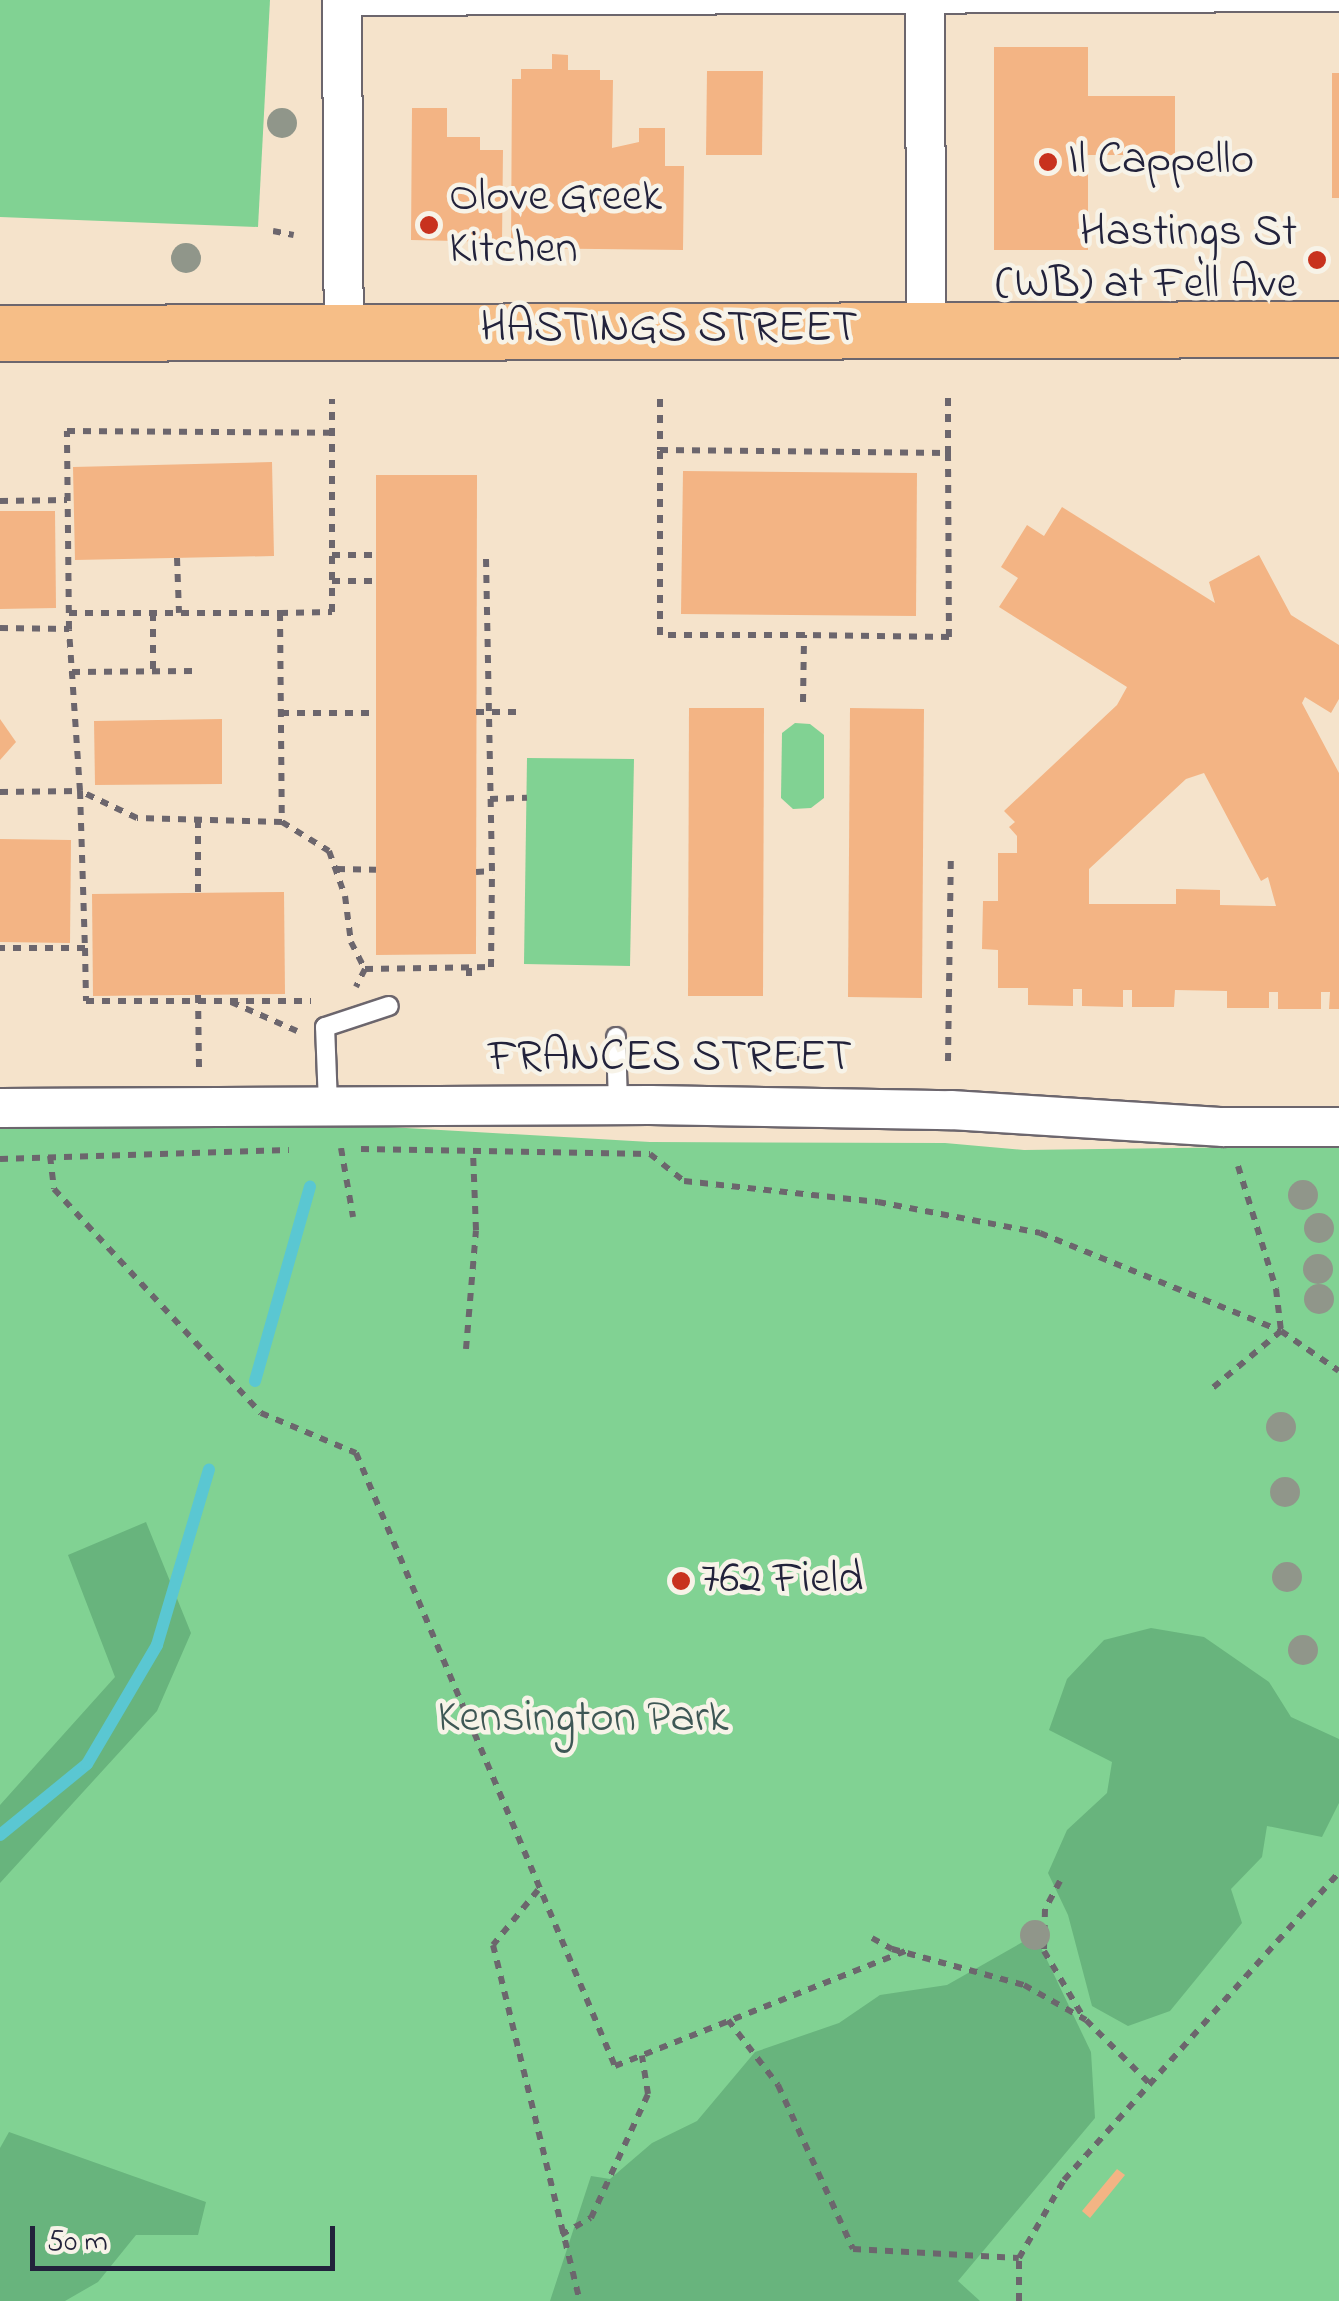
<!DOCTYPE html>
<style>
body{margin:0}
#map{position:relative;width:1339px;height:2301px;overflow:hidden;background:#f5e3cb;font-family:"Indie Flower",sans-serif}
div>[style]{position:absolute}
.green>*{inset:0;background:#81d293}
.forest>*{inset:0;background:#68b47d}
.stream>*{height:12px;margin:-6px;padding:0 6px;transform-origin:6px;border-radius:6px;background:#5ac7d2}
.building>*{inset:0;background:#f3b484}
.path>*{height:6px;margin-top:-3px;transform-origin:0;background:repeating-linear-gradient(90deg,#6c666d 0 8px,transparent 0 16px)}
.roads{filter:drop-shadow(2px 0 #6c666d) drop-shadow(-2px 0 #6c666d) drop-shadow(0 2px #6c666d) drop-shadow(0 -2px #6c666d)}
.lane>*{height:18px;margin:-9px;padding:0 9px;transform-origin:9px;border-radius:9px;background:#fff}
.street>*{height:38px;margin:-19px;padding:0 19px;transform-origin:19px;border-radius:19px;background:#fff}
.primary>*{height:55px;margin:-27.5px;padding:0 27.5px;transform-origin:27.5px;border-radius:27.5px;background:#f6be87}
.trees>*{width:30px;height:30px;margin:-15px;border-radius:50%;background:#90968a}
.dots>*{width:28px;height:28px;translate:-50% -50%;box-sizing:border-box;border:5px solid #f7f3e8;border-radius:50%}
span{translate:-50% -50%;white-space:nowrap;text-align:center;line-height:1.15;-webkit-text-stroke:9px #f7f3e8;paint-order:stroke}
.poi-label{font-size:45px;color:#22223b}
.left{translate:0 -50%;text-align:left}
.right{translate:-100% -50%;text-align:right}
.street-label{font-size:45px;color:#22223b}
.park-label{font-size:45px;color:#3e5755}
.scale{position:absolute;left:30px;top:2226px;width:305px;height:45px;box-sizing:border-box;border:5px solid #22223b;border-top:0;padding-left:12px;font-size:30px;line-height:35px;white-space:nowrap;color:#22223b;-webkit-text-stroke:8px #f7f3e8;paint-order:stroke}
</style>
<div id="map">
<div class="green">
<div style="clip-path:polygon(0 0,270px 0,258px 227px,0 217px)"></div>
<div style="clip-path:polygon(795px 723px,810px 724px,824px 735px,824px 798px,811px 808px,793px 809px,781px 798px,782px 733px)"></div>
<div style="clip-path:polygon(527px 758px,634px 759px,630px 966px,524px 964px)"></div>
<div style="clip-path:polygon(337px 1124px,650px 1142px,945px 1143px,1024px 1150px,1339px 1146px,1339px 2301px,0 2301px,0 1125px)"></div>
</div>
<div class="forest">
<div style="clip-path:polygon(146px 1522px,191px 1633px,157px 1711px,0 1883px,0 1805px,115px 1677px,68px 1555px)"></div>
<div style="clip-path:polygon(1151px 1628px,1204px 1637px,1269px 1682px,1291px 1717px,1339px 1739px,1339px 1803px,1322px 1837px,1267px 1826px,1262px 1857px,1231px 1889px,1242px 1923px,1170px 2011px,1128px 2026px,1092px 2006px,1068px 1915px,1048px 1873px,1067px 1830px,1107px 1793px,1112px 1762px,1049px 1730px,1067px 1679px,1104px 1640px)"></div>
<div style="clip-path:polygon(1035px 1935px,1091px 2052px,1095px 2118px,958px 2281px,980px 2301px,550px 2301px,591px 2176px,610px 2179px,652px 2143px,697px 2121px,755px 2052px,839px 2023px,880px 1995px,947px 1985px)"></div>
<div style="clip-path:polygon(9px 2132px,206px 2202px,198px 2235px,136px 2235px,98px 2282px,65px 2301px,0 2301px,0 2148px)"></div>
</div>
<div class="stream">
<div style="left:255px;top:1381px;width:202px;rotate:-74.2deg"></div>
<div style="left:0;top:1835px;width:112px;rotate:-39.2deg"></div>
<div style="left:87px;top:1764px;width:138px;rotate:-59.5deg"></div>
<div style="left:157px;top:1645px;width:183px;rotate:-73.5deg"></div>
</div>
<div class="building">
<div style="clip-path:polygon(994px 47px,1088px 47px,1088px 96px,1175px 96px,1175px 155px,1088px 155px,1088px 250px,994px 250px)"></div>
<div style="clip-path:polygon(552px 54px,568px 55px,568px 70px,600px 70px,600px 80px,613px 80px,612px 148px,639px 142px,639px 128px,665px 128px,665px 166px,684px 166px,683px 250px,511px 248px,512px 79px,521px 79px,521px 69px,552px 69px)"></div>
<div style="clip-path:polygon(707px 71px,763px 71px,762px 155px,706px 155px)"></div>
<div style="clip-path:polygon(1332px 73px,1339px 73px,1339px 198px,1332px 198px)"></div>
<div style="clip-path:polygon(412px 108px,447px 108px,447px 137px,480px 137px,480px 150px,503px 150px,502px 242px,411px 240px)"></div>
<div style="clip-path:polygon(272px 462px,274px 556px,75px 560px,73px 467px)"></div>
<div style="clip-path:polygon(683px 471px,917px 473px,916px 616px,681px 614px)"></div>
<div style="clip-path:polygon(376px 475px,477px 475px,476px 954px,376px 955px)"></div>
<div style="clip-path:polygon(evenodd,1062px 507px,1215px 603px,1209px 582px,1259px 555px,1291px 615px,1339px 645px,1339px 699px,1331px 713px,1305px 697px,1302px 703px,1339px 773px,1339px 1009px,1329px 1009px,1330px 992px,1321px 992px,1321px 1009px,1278px 1009px,1278px 992px,1269px 992px,1269px 1008px,1227px 1008px,1227px 991px,1175px 990px,1174px 1007px,1132px 1007px,1132px 990px,1123px 990px,1123px 1007px,1082px 1006px,1082px 989px,1073px 989px,1073px 1006px,1028px 1005px,1028px 988px,998px 988px,998px 950px,982px 949px,983px 901px,998px 901px,998px 853px,1017px 853px,1017px 836px,1009px 827px,1015px 822px,1004px 811px,1117px 705px,1127px 687px,999px 607px,1018px 578px,1001px 567px,1027px 525px,1044px 536px,1062px 507px,1204px 773px,1261px 881px,1268px 877px,1276px 906px,1220px 905px,1220px 890px,1176px 889px,1176px 904px,1089px 904px,1089px 869px,1186px 779px,1204px 773px)"></div>
<div style="clip-path:polygon(0 511px,55px 511px,56px 608px,0 609px)"></div>
<div style="clip-path:polygon(689px 708px,764px 708px,763px 996px,688px 996px)"></div>
<div style="clip-path:polygon(850px 708px,924px 709px,922px 998px,848px 997px)"></div>
<div style="clip-path:polygon(0 719px,16px 742px,0 760px)"></div>
<div style="clip-path:polygon(222px 719px,222px 784px,95px 785px,94px 721px)"></div>
<div style="clip-path:polygon(0 839px,71px 840px,70px 943px,0 942px)"></div>
<div style="clip-path:polygon(284px 892px,285px 994px,93px 996px,92px 894px)"></div>
<div style="clip-path:polygon(1117px 2169px,1125px 2175px,1090px 2218px,1082px 2211px)"></div>
</div>
<div class="path">
<div style="left:273px;top:231px;width:21px;rotate:11deg"></div>
<div style="left:948px;top:398px;width:55px;rotate:90deg"></div>
<div style="left:660px;top:399px;width:51px;rotate:90deg"></div>
<div style="left:0;top:501px;width:67px;rotate:-0.9deg"></div>
<div style="left:332px;top:555px;width:44px"></div>
<div style="left:177px;top:558px;width:55px;rotate:87.9deg"></div>
<div style="left:332px;top:581px;width:44px"></div>
<div style="left:69px;top:613px;width:211px"></div>
<div style="left:280px;top:613px;width:209px;rotate:89.5deg"></div>
<div style="left:282px;top:822px;width:145px;rotate:-178.4deg"></div>
<div style="left:137px;top:818px;width:63px;rotate:-154.7deg"></div>
<div style="left:80px;top:791px;width:162px;rotate:-93.9deg"></div>
<div style="left:69px;top:629px;width:198px;rotate:-90.6deg"></div>
<div style="left:67px;top:431px;width:265px;rotate:0.4deg"></div>
<div style="left:153px;top:613px;width:58px;rotate:90deg"></div>
<div style="left:280px;top:613px;width:52px;rotate:-1.1deg"></div>
<div style="left:332px;top:612px;width:213px;rotate:-90deg"></div>
<div style="left:0;top:628px;width:69px;rotate:0.8deg"></div>
<div style="left:72px;top:672px;width:122px;rotate:-0.5deg"></div>
<div style="left:803px;top:702px;width:67px;rotate:-89.1deg"></div>
<div style="left:804px;top:635px;width:144px;rotate:180deg"></div>
<div style="left:660px;top:635px;width:185px;rotate:-90deg"></div>
<div style="left:660px;top:450px;width:288px;rotate:0.6deg"></div>
<div style="left:948px;top:453px;width:184px;rotate:89.7deg"></div>
<div style="left:949px;top:637px;width:145px;rotate:-179.2deg"></div>
<div style="left:476px;top:712px;width:42px"></div>
<div style="left:281px;top:713px;width:95px"></div>
<div style="left:0;top:792px;width:80px;rotate:-0.7deg"></div>
<div style="left:80px;top:791px;width:157px;rotate:88.2deg"></div>
<div style="left:85px;top:948px;width:85px;rotate:180deg"></div>
<div style="left:490px;top:799px;width:37px;rotate:-2deg"></div>
<div style="left:198px;top:820px;width:73px;rotate:90deg"></div>
<div style="left:282px;top:822px;width:55px;rotate:31.7deg"></div>
<div style="left:329px;top:851px;width:48px;rotate:70.4deg"></div>
<div style="left:345px;top:896px;width:46px;rotate:82.6deg"></div>
<div style="left:351px;top:942px;width:30px;rotate:63deg"></div>
<div style="left:365px;top:969px;width:20px;rotate:117deg"></div>
<div style="left:337px;top:869px;width:39px;rotate:1deg"></div>
<div style="left:476px;top:872px;width:16px;rotate:-4deg"></div>
<div style="left:492px;top:871px;width:315px;rotate:-91.1deg"></div>
<div style="left:85px;top:948px;width:53px;rotate:88.9deg"></div>
<div style="left:86px;top:1001px;width:225px"></div>
<div style="left:469px;top:968px;width:16px;rotate:90deg"></div>
<div style="left:365px;top:969px;width:126px;rotate:-0.9deg"></div>
<div style="left:491px;top:967px;width:96px;rotate:-89.4deg"></div>
<div style="left:198px;top:995px;width:74px;rotate:89.2deg"></div>
<div style="left:231px;top:1002px;width:72px;rotate:23.7deg"></div>
<div style="left:800px;top:1040px;width:21px;rotate:90deg"></div>
<div style="left:948px;top:1061px;width:207px;rotate:-89.2deg"></div>
<div style="left:341px;top:1148px;width:70px;rotate:80.1deg"></div>
<div style="left:361px;top:1149px;width:289px;rotate:1deg"></div>
<div style="left:650px;top:1154px;width:43px;rotate:38.5deg"></div>
<div style="left:684px;top:1181px;width:195px;rotate:6.2deg"></div>
<div style="left:878px;top:1202px;width:165px;rotate:10.8deg"></div>
<div style="left:1040px;top:1233px;width:260px;rotate:22.1deg"></div>
<div style="left:1281px;top:1331px;width:94px;rotate:140.2deg"></div>
<div style="left:50px;top:1156px;width:33px;rotate:83deg"></div>
<div style="left:54px;top:1189px;width:305px;rotate:47.3deg"></div>
<div style="left:261px;top:1413px;width:103px;rotate:22.8deg"></div>
<div style="left:356px;top:1453px;width:665px;rotate:67.1deg"></div>
<div style="left:615px;top:2066px;width:313px;rotate:-21.6deg"></div>
<div style="left:0;top:1159px;width:289px;rotate:-1.8deg"></div>
<div style="left:1238px;top:1166px;width:129px;rotate:72.8deg"></div>
<div style="left:1276px;top:1289px;width:42px;rotate:83.2deg"></div>
<div style="left:1281px;top:1331px;width:70px;rotate:34.6deg"></div>
<div style="left:466px;top:1349px;width:119px;rotate:-85.2deg"></div>
<div style="left:476px;top:1230px;width:78px;rotate:-92.2deg"></div>
<div style="left:1060px;top:1881px;width:32px;rotate:118deg"></div>
<div style="left:1045px;top:1909px;width:42px;rotate:91.4deg"></div>
<div style="left:1044px;top:1951px;width:74px;rotate:59.3deg"></div>
<div style="left:538px;top:1890px;width:71px;rotate:129.3deg"></div>
<div style="left:493px;top:1945px;width:366px;rotate:76.3deg"></div>
<div style="left:872px;top:1938px;width:23px;rotate:29deg"></div>
<div style="left:892px;top:1949px;width:137px;rotate:15.3deg"></div>
<div style="left:1024px;top:1985px;width:71px;rotate:29.4deg"></div>
<div style="left:1086px;top:2020px;width:89px;rotate:45deg"></div>
<div style="left:728px;top:2020px;width:82px;rotate:52.4deg"></div>
<div style="left:778px;top:2085px;width:180px;rotate:65.4deg"></div>
<div style="left:853px;top:2249px;width:166px;rotate:3.1deg"></div>
<div style="left:561px;top:2235px;width:34px;rotate:-30deg"></div>
<div style="left:591px;top:2218px;width:136px;rotate:-65.3deg"></div>
<div style="left:648px;top:2094px;width:39px;rotate:-99deg"></div>
<div style="left:1019px;top:2301px;width:43px;rotate:-90deg"></div>
<div style="left:1019px;top:2258px;width:90px;rotate:-60deg"></div>
<div style="left:1064px;top:2180px;width:413px;rotate:-48.2deg"></div>
</div>
<div class="roads">
<div class="lane">
<div style="left:342px;top:6px;width:997px;rotate:-0.23deg"></div>
<div style="left:616px;top:1037px;width:68px;rotate:88.3deg"></div>
<div style="left:328px;top:1104px;width:77px;rotate:-92.2deg"></div>
<div style="left:325px;top:1027px;width:67px;rotate:-18.2deg"></div>
</div>
<div class="street">
<div style="left:342px;top:0;width:332px;rotate:89.7deg"></div>
<div style="left:925px;top:0;width:329px;rotate:89.8deg"></div>
<div style="left:0;top:1108px;width:650px;rotate:-0.26deg"></div>
<div style="left:650px;top:1105px;width:301px;rotate:1deg"></div>
<div style="left:951px;top:1110px;width:273px;rotate:3.6deg"></div>
<div style="left:1223px;top:1127px;width:116px"></div>
</div>
<div class="primary">
<div style="left:0;top:333px;width:1339px;rotate:-0.17deg"></div>
</div>
</div>
<div class="trees">
<div style="left:282px;top:123px"></div>
<div style="left:186px;top:258px"></div>
<div style="left:1303px;top:1195px"></div>
<div style="left:1319px;top:1228px"></div>
<div style="left:1318px;top:1269px"></div>
<div style="left:1319px;top:1299px"></div>
<div style="left:1281px;top:1427px"></div>
<div style="left:1285px;top:1492px"></div>
<div style="left:1287px;top:1577px"></div>
<div style="left:1303px;top:1650px"></div>
<div style="left:1035px;top:1935px"></div>
</div>
<div class="dots">
<div style="left:1048px;top:162px;background:#c8321e"></div>
<div style="left:429px;top:225px;background:#c8321e"></div>
<div style="left:1317px;top:260px;background:#c8321e"></div>
<div style="left:681px;top:1581px;background:#c8321e"></div>
</div>
<div class="poi-label">
<span class="left" style="left:1068px;top:162px">Il Cappello</span>
<span class="left" style="left:449px;top:225px">Olove Greek<br>Kitchen</span>
<span class="right" style="left:1297px;top:260px">Hastings St<br>(WB) at Fell Ave</span>
<span class="left" style="left:701px;top:1581px">762 Field</span>
</div>
<div class="street-label">
<span style="left:669px;top:330px">HASTINGS STREET</span>
<span style="left:670px;top:1059px">FRANCES STREET</span>
</div>
<div class="park-label">
<span style="left:583px;top:1720px">Kensington Park</span>
</div>
<div class="scale">50 m</div>
</div>
